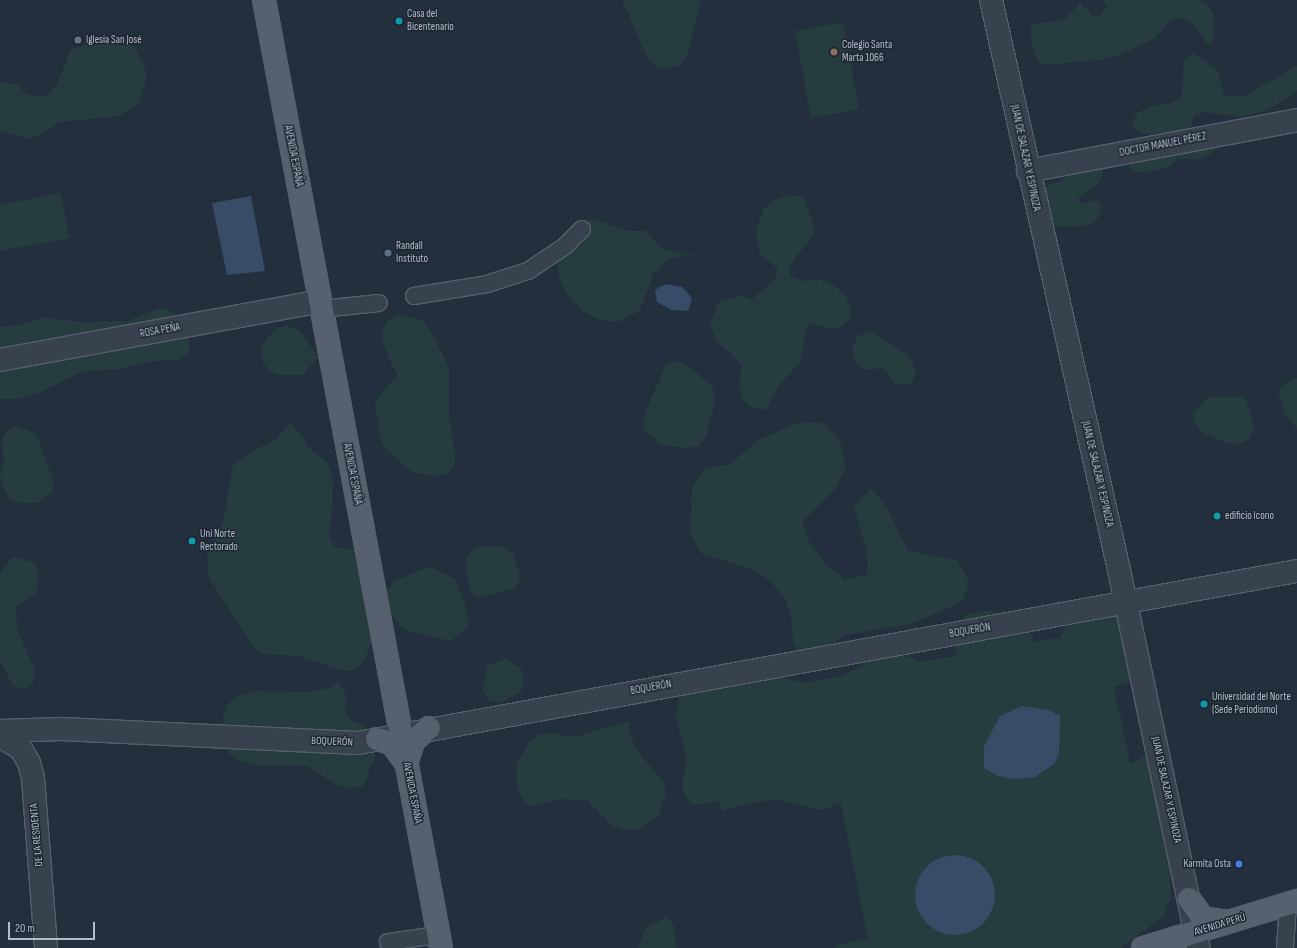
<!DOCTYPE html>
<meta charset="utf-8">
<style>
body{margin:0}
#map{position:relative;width:1297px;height:948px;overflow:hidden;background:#242f3e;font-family:"Sofia Sans Condensed",sans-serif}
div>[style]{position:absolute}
.green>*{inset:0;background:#263c3f}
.water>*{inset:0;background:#394c67}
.round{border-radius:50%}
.roads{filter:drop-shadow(1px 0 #565f6c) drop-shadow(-1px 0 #565f6c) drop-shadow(0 1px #565f6c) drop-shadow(0 -1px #565f6c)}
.service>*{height:16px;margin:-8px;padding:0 8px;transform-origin:8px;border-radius:8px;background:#38414e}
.minor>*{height:22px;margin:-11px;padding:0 11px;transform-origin:11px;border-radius:11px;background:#38414e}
.tertiary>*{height:22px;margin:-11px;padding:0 11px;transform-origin:11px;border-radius:11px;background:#38414e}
.primary>*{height:22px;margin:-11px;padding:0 11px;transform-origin:11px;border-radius:11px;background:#56606e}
.dots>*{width:11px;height:11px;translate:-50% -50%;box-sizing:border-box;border:2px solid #1d2633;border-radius:50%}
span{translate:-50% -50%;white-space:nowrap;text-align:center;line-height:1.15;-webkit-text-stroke:3px #1d2633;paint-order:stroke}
.poi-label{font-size:11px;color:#b4bcc9}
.left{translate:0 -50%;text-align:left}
.right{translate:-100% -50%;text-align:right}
.street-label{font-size:11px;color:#b4bcc9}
.scale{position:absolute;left:8px;top:922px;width:87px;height:18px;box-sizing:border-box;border:2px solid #b4bcc9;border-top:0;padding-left:5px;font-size:12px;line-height:14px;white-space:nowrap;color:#b4bcc9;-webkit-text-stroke:3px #1d2633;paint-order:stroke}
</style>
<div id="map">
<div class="green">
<div style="clip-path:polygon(622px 0,701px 0,687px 55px,680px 65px,669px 69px,657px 67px,648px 59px)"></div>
<div style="clip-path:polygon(1102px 0,1199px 0,1208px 5px,1214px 15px,1214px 41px,1208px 45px,1194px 25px,1183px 18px,1171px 20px,1155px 38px,1124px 53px,1101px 60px,1041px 65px,1034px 54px,1030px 28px,1034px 24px,1064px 20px,1080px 3px,1093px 16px,1099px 16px,1107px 7px)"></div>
<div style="clip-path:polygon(843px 22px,859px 109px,811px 118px,795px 31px)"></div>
<div style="clip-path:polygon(105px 38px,134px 46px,145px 68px,146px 80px,139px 103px,119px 116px,59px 122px,41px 135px,29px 139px,0 131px,0 82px,18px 85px,26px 94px,37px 97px,49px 94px,57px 84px,71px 50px)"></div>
<div style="clip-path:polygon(1193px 53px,1218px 71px,1223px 93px,1228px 97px,1244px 96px,1297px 66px,1297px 91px,1265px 111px,1240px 117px,1205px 112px,1194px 116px,1190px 128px,1196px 138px,1219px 142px,1213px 152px,1202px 159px,1177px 159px,1168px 167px,1145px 173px,1132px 171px,1128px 160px,1165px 134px,1141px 133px,1132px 125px,1136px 114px,1148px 107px,1171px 103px,1182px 97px,1184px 60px)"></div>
<div style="clip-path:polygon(1101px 164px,1104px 169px,1098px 185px,1078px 198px,1080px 204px,1097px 200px,1100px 205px,1102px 211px,1095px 222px,1084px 226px,1059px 227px,1049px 220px,1042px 191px,1051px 184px,1062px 181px,1064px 171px)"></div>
<div style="clip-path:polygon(61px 193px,69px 238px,0 251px,0 205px)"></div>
<div style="clip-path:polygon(789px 195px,801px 196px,805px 201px,815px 230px,814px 235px,794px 259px,789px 271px,791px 276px,803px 281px,820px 280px,831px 284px,846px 295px,851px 313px,850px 319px,841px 327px,830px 329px,812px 323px,807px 327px,800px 363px,779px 385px,767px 408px,761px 410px,750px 407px,742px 399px,739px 382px,742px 364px,716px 340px,710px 324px,719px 302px,741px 295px,751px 300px,775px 280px,778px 269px,760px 254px,756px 231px,764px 209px,773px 201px)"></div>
<div style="clip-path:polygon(593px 219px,627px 231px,646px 231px,661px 249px,697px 256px,706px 263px,696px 257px,684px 255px,667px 260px,654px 273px,639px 311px,618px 322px,600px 320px,583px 311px,567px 294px,559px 277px,555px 247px,571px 227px)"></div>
<div style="clip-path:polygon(161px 308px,172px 312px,189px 327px,189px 352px,179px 360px,155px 361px,119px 369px,84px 371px,40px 392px,18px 399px,0 399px,0 327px,21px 325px,44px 317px,79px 322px,127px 321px)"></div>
<div style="clip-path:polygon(397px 315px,420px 319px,429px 328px,449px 367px,449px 418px,455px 453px,455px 465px,446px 474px,434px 476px,412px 472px,385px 448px,380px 438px,375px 402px,397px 375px,383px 343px,382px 332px,387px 321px)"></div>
<div style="clip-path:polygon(288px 326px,300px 331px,318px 357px,303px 375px,278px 375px,267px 369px,262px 359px,262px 347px,268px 337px,276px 329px)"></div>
<div style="clip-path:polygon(870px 331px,910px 356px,916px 373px,911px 384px,900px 385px,895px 383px,883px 368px,866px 370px,856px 363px,852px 347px,858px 336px)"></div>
<div style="clip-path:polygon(678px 361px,689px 366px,713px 388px,715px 400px,707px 436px,698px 446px,686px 448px,662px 445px,644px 430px,643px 418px,666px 364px)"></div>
<div style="clip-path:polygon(1297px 378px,1297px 429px,1285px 414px,1278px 392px,1286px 383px)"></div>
<div style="clip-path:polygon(1208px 397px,1245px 397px,1255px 428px,1249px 439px,1239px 444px,1228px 443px,1205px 434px,1196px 425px,1192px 415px)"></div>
<div style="clip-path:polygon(799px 422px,822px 423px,840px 441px,846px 466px,836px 488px,802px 522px,810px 544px,826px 564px,845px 580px,868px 574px,866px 550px,854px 505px,871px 488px,887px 508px,908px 551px,957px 560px,969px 582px,963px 601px,911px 624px,845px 635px,806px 662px,793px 643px,792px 620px,785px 598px,768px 579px,748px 568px,702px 554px,690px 534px,692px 488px,704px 468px,729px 465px,757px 441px)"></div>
<div style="clip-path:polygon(290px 423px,302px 435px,308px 447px,327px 462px,332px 474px,333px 498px,329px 536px,334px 547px,357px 550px,372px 615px,372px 639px,364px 662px,355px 670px,343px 671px,298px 656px,263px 654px,253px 646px,209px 578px,207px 554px,223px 523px,233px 465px,252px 451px,274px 441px)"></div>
<div style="clip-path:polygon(17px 426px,36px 434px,53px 480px,52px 492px,38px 503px,20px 503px,9px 498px,4px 488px,0 476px,4px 459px,1px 441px,7px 431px)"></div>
<div style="clip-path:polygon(485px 546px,503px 547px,514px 554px,520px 576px,516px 588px,481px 597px,471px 593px,466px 569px,467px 557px,475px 548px)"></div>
<div style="clip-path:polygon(17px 557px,34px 563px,39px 574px,36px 593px,17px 607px,15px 613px,18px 631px,35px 671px,33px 683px,23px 689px,12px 684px,0 661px,0 574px,11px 559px)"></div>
<div style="clip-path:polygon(430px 567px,455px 579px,465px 604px,469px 626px,451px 641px,404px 630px,389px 612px,385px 601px,388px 589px,396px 580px)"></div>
<div style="clip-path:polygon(1085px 605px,1129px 618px,1132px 681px,1114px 687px,1130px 764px,1144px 757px,1155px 762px,1169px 859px,1171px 896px,1163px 917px,1121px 948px,836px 948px,835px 945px,868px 939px,841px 803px,821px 810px,774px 799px,721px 810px,719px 801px,693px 805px,685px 796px,682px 784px,687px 762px,676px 717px,680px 694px,754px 670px,804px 683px,842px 676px,879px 656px,891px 654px,915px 658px,920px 662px,956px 656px,958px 624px,966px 615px,989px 610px,1001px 614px,1031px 633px,1034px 642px,1059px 638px,1075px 613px)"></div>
<div style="clip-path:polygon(508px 658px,507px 661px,521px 668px,524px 680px,521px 692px,500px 703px,488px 700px,483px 690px,487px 666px)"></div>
<div style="clip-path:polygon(339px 682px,347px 697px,345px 710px,350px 720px,362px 725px,373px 746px,376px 758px,368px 768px,369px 774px,363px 786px,351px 788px,339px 786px,307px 766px,259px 766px,237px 760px,228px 752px,223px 718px,227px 706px,235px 697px,258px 691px,306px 692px,329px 688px)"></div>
<div style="clip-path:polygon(629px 721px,629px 734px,640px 754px,664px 783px,666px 795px,657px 818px,636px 830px,624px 830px,613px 826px,588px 801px,564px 799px,528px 806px,521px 796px,517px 786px,517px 763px,529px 742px,538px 735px,550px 733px,575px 737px)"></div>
<div style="clip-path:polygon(667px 917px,674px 926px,676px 948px,638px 948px,646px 928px)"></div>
</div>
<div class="water">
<div style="clip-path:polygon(251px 196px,265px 271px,227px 275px,212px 203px)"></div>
<div style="clip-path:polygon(666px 284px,682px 287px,692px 298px,688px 311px,672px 310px,657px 302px,655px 290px)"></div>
<div style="clip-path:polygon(1022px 706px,1047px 710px,1060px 715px,1059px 754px,1054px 764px,1035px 777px,1013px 779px,998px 776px,984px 768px,984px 746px,1000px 716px)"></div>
<div class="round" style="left:915px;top:855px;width:80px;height:80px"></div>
</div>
<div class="roads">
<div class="service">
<div style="left:414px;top:296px;width:74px;rotate:-9.3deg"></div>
<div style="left:487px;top:284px;width:43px;rotate:-17.6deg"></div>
<div style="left:528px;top:271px;width:45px;rotate:-34deg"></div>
<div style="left:565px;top:246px;width:24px;rotate:-45deg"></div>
<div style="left:321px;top:309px;width:58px;rotate:-5.9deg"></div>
<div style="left:388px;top:942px;width:50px;rotate:-8deg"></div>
<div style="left:1285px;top:948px;width:44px;rotate:-86.1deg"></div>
</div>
<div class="minor">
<div style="left:1028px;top:171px;width:274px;rotate:-10.7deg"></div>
<div style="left:0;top:360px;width:325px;rotate:-10.4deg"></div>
<div style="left:0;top:731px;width:62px;rotate:-1.8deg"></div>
<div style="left:62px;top:729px;width:296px;rotate:2.7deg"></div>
<div style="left:358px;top:743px;width:955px;rotate:-10.38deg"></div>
<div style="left:0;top:736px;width:25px;rotate:32deg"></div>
<div style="left:21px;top:749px;width:16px;rotate:60deg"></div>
<div style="left:29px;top:763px;width:16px;rotate:75deg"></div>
<div style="left:33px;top:778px;width:170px;rotate:85.6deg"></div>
</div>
<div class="tertiary">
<div style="left:991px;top:0;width:584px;rotate:77.34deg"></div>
<div style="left:1119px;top:570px;width:386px;rotate:78.1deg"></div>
</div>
<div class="primary">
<div style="left:264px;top:0;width:964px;rotate:79.42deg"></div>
<div style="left:377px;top:739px;width:15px;rotate:16deg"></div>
<div style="left:391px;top:743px;width:25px;rotate:53deg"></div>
<div style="left:406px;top:764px;width:25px;rotate:-72deg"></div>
<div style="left:414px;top:740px;width:19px;rotate:-39deg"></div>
<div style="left:1189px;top:899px;width:24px;rotate:54deg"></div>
<div style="left:1203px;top:918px;width:24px;rotate:9deg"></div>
<div style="left:1143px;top:948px;width:161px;rotate:-17deg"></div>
</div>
</div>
<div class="dots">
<div style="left:399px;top:21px;background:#0f9aa8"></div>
<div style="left:78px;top:40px;background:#6b7280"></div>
<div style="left:834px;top:52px;background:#8d6e63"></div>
<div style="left:388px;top:253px;background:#5c6f8a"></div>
<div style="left:1217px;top:516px;background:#0f9aa8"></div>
<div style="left:192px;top:541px;background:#0f9aa8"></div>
<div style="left:1204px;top:704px;background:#0f9aa8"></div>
<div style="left:1239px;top:864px;background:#3f7fe0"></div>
</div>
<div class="poi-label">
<span class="left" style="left:407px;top:21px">Casa del<br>Bicentenario</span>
<span class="left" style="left:86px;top:40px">Iglesia San José</span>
<span class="left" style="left:842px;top:52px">Colegio Santa<br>Marta 1066</span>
<span class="left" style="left:396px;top:253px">Randall<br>Instituto</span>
<span class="left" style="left:1225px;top:516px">edificio Icono</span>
<span class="left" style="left:200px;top:541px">Uni Norte<br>Rectorado</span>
<span class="left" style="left:1212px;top:704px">Universidad del Norte<br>(Sede Periodismo)</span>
<span class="right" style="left:1231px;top:864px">Karmita Osta</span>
</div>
<div class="street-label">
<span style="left:1163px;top:145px;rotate:-11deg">DOCTOR MANUEL PÉREZ</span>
<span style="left:293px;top:156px;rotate:79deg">AVENIDA ESPAÑA</span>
<span style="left:1025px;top:158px;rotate:78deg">JUAN DE SALAZAR Y ESPINOZA</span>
<span style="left:160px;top:331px;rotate:-10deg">ROSA PEÑA</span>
<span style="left:352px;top:474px;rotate:79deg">AVENIDA ESPAÑA</span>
<span style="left:1097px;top:474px;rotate:77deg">JUAN DE SALAZAR Y ESPINOZA</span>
<span style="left:970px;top:631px;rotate:-10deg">BOQUERÓN</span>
<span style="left:651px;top:688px;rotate:-10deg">BOQUERÓN</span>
<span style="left:332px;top:742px;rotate:2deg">BOQUERÓN</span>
<span style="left:1166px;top:790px;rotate:78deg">JUAN DE SALAZAR Y ESPINOZA</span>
<span style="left:412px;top:793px;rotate:79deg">AVENIDA ESPAÑA</span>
<span style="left:37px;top:835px;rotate:-95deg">DE LA RESIDENTA</span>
<span style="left:1220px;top:925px;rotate:-17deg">AVENIDA PERÚ</span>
</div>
<div class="scale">20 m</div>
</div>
